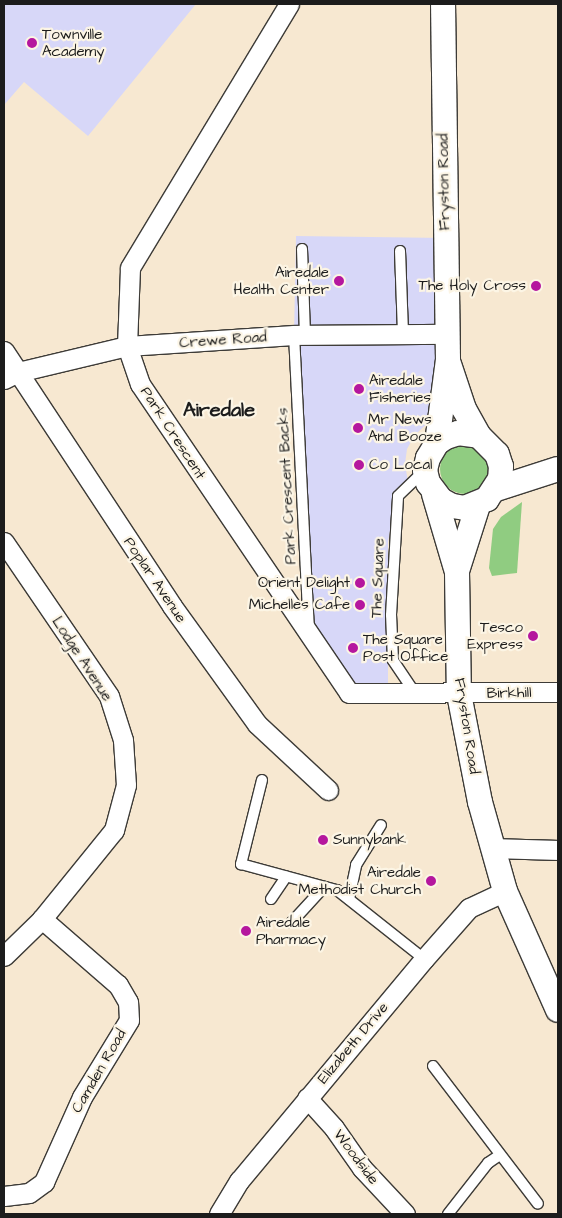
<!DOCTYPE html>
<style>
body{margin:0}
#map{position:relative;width:562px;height:1218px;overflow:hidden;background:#f7e8d1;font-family:"Architects Daughter",sans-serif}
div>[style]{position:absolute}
.built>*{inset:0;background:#d7d7f8}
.green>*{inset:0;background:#90cc81}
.round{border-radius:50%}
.roads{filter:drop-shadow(1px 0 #3d3b37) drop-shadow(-1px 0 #3d3b37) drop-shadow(0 1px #3d3b37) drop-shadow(0 -1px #3d3b37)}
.service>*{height:10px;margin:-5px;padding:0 5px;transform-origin:5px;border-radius:5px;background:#fff}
.minor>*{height:19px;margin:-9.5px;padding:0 9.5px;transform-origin:9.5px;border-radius:9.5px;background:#fff}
.tertiary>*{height:24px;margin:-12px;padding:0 12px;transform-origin:12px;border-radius:12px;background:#fff}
.dots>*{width:14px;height:14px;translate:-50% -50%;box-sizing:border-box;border:2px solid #fcf5e5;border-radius:50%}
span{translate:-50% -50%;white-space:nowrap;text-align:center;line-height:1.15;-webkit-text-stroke:4.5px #fcf5e5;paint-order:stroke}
.poi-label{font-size:15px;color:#1c1c1c}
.left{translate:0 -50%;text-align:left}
.right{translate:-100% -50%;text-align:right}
.street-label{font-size:15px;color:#1c1c1c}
.district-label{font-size:20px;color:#1c1c1c;font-weight:700}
.frame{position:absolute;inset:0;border:5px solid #1c1c1c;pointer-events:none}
</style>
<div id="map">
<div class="built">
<div style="clip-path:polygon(4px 4px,196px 4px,88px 136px,24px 82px,4px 105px)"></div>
<div style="clip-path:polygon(296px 236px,445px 238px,440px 411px,415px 435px,407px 449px,405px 464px,409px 488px,394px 509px,388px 542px,388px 693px,349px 693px,309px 636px,294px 335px)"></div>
</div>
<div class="green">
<div class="round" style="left:440px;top:444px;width:50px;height:50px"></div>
<div style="clip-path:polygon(522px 502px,517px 573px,492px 576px,489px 568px,493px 529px,501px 517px)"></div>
</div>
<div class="roads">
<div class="service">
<div style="left:302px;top:249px;width:86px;rotate:88deg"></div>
<div style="left:400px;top:251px;width:83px;rotate:87.9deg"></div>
<div style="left:294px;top:335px;width:293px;rotate:87.1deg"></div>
<div style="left:415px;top:693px;width:40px;rotate:-124deg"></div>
<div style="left:393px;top:660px;width:45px;rotate:-92.5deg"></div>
<div style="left:391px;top:615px;width:119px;rotate:-86.6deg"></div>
<div style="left:398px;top:496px;width:37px;rotate:-44deg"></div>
<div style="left:262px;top:780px;width:87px;rotate:104deg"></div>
<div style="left:241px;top:864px;width:99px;rotate:15.2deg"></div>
<div style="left:337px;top:890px;width:111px;rotate:38.4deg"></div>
<div style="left:271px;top:899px;width:27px;rotate:-56deg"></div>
<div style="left:349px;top:899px;width:35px;rotate:-78deg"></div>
<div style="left:356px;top:865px;width:47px;rotate:-58deg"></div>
<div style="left:291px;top:923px;width:49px;rotate:-47.5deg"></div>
<div style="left:433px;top:1066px;width:173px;rotate:52.7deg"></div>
<div style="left:448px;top:1214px;width:65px;rotate:-51.9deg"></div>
<div style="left:488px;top:1163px;width:14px;rotate:-34deg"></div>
</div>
<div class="minor">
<div style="left:289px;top:4px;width:308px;rotate:121.1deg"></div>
<div style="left:130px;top:268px;width:78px;rotate:92.2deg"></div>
<div style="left:127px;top:346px;width:40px;rotate:71.1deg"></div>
<div style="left:140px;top:384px;width:373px;rotate:55.9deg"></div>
<div style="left:349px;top:693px;width:209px;rotate:-0.3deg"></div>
<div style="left:4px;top:351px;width:305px;rotate:56.6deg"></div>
<div style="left:172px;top:606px;width:145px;rotate:54.2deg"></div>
<div style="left:257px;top:724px;width:97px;rotate:42.9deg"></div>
<div style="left:4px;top:379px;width:16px;rotate:-27deg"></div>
<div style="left:18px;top:372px;width:112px;rotate:-13.4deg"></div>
<div style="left:127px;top:346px;width:167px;rotate:-3.8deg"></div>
<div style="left:294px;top:335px;width:152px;rotate:-0.4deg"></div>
<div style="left:4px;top:542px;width:186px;rotate:55.7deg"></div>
<div style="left:109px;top:696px;width:46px;rotate:72.3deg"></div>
<div style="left:123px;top:740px;width:45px;rotate:86.2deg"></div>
<div style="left:126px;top:785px;width:47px;rotate:104.9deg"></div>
<div style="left:114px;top:830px;width:114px;rotate:129deg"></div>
<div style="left:42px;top:919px;width:53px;rotate:135.8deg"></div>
<div style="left:492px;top:848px;width:66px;rotate:1.7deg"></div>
<div style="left:307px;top:1098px;width:40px;rotate:48deg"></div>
<div style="left:334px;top:1128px;width:49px;rotate:55deg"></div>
<div style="left:362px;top:1168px;width:63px;rotate:46.9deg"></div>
<div style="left:4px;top:1196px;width:25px;rotate:-7deg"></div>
<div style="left:29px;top:1193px;width:19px;rotate:-36deg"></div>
<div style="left:44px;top:1182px;width:93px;rotate:-65.9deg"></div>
<div style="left:82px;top:1097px;width:90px;rotate:-58.6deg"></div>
<div style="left:129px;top:1020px;width:18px;rotate:-93deg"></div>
<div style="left:128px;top:1002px;width:20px;rotate:-120deg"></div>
<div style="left:118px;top:985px;width:101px;rotate:-139deg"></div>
<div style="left:219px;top:1214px;width:39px;rotate:-59deg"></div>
<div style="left:239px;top:1181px;width:289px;rotate:-50.2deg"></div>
<div style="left:424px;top:959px;width:68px;rotate:-48.6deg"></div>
<div style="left:469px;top:908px;width:40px;rotate:-25deg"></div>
</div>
<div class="tertiary">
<div style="left:449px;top:364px;width:47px;rotate:71.6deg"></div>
<div style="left:464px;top:409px;width:31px;rotate:61deg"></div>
<div style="left:479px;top:436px;width:25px;rotate:45deg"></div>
<div style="left:497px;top:454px;width:13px;rotate:72deg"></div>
<div style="left:501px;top:466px;width:13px;rotate:94deg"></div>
<div style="left:500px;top:479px;width:24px;rotate:123deg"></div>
<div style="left:487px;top:499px;width:24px;rotate:158deg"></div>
<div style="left:465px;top:508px;width:13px;rotate:-171deg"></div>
<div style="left:452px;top:506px;width:13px;rotate:-151deg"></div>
<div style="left:441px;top:500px;width:21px;rotate:-127deg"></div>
<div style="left:428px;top:483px;width:13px;rotate:-103deg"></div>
<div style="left:425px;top:470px;width:12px;rotate:-76deg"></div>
<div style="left:428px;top:458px;width:17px;rotate:-59deg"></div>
<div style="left:437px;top:443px;width:11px;rotate:-34deg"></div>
<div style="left:446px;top:437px;width:13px;rotate:-18deg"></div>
<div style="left:458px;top:433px;width:21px;rotate:8deg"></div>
<div style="left:437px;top:443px;width:84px;rotate:-82.5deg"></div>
<div style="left:448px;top:360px;width:356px;rotate:-90.8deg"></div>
<div style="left:496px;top:489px;width:65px;rotate:-17.9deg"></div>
<div style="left:434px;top:494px;width:81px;rotate:73.6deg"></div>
<div style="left:457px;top:572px;width:122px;rotate:89.1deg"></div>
<div style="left:459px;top:694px;width:110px;rotate:79deg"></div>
<div style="left:480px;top:802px;width:92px;rotate:74.3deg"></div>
<div style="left:505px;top:891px;width:130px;rotate:66deg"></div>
<div style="left:457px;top:571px;width:69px;rotate:-72.3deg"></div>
</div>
</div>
<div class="dots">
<div style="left:32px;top:43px;background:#b5179e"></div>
<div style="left:339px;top:281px;background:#b5179e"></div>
<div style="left:536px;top:286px;background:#b5179e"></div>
<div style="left:359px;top:389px;background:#b5179e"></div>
<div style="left:358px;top:428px;background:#b5179e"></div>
<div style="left:359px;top:465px;background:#b5179e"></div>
<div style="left:360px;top:583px;background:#b5179e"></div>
<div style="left:360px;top:605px;background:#b5179e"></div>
<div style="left:533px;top:636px;background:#b5179e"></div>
<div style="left:353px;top:648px;background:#b5179e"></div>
<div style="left:323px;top:840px;background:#b5179e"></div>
<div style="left:431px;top:881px;background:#b5179e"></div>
<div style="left:246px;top:931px;background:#b5179e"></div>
</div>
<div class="poi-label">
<span class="left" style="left:42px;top:43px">Townville<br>Academy</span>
<span class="right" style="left:329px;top:281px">Airedale<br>Health Center</span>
<span class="right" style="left:526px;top:286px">The Holy Cross</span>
<span class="left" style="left:369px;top:389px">Airedale<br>Fisheries</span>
<span class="left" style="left:368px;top:428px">Mr News<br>And Booze</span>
<span class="left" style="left:369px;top:465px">Co Local</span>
<span class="right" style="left:350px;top:583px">Orient Delight</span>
<span class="right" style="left:350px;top:605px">Michelles Cafe</span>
<span class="right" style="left:523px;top:636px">Tesco<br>Express</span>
<span class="left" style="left:363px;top:648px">The Square<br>Post Office</span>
<span class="left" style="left:333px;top:840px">Sunnybank</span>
<span class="right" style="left:421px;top:881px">Airedale<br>Methodist Church</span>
<span class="left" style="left:256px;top:931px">Airedale<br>Pharmacy</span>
</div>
<div class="street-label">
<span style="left:444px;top:182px;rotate:-91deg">Fryston Road</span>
<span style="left:223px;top:340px;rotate:-4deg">Crewe Road</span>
<span style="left:173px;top:433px;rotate:57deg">Park Crescent</span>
<span style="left:287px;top:486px;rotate:-93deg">Park Crescent Backs</span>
<span style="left:378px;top:578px;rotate:-88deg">The Square</span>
<span style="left:155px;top:580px;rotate:56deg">Poplar Avenue</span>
<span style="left:82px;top:659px;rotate:57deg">Lodge Avenue</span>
<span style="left:509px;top:693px;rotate:-1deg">Birkhill</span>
<span style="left:467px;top:726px;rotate:81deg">Fryston Road</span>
<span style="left:353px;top:1043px;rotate:-50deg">Elizabeth Drive</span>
<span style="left:99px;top:1071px;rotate:-60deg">Camden Road</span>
<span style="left:356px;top:1157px;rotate:53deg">Woodside</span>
</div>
<div class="district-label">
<span style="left:219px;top:410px">Airedale</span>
</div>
<div class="frame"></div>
</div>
